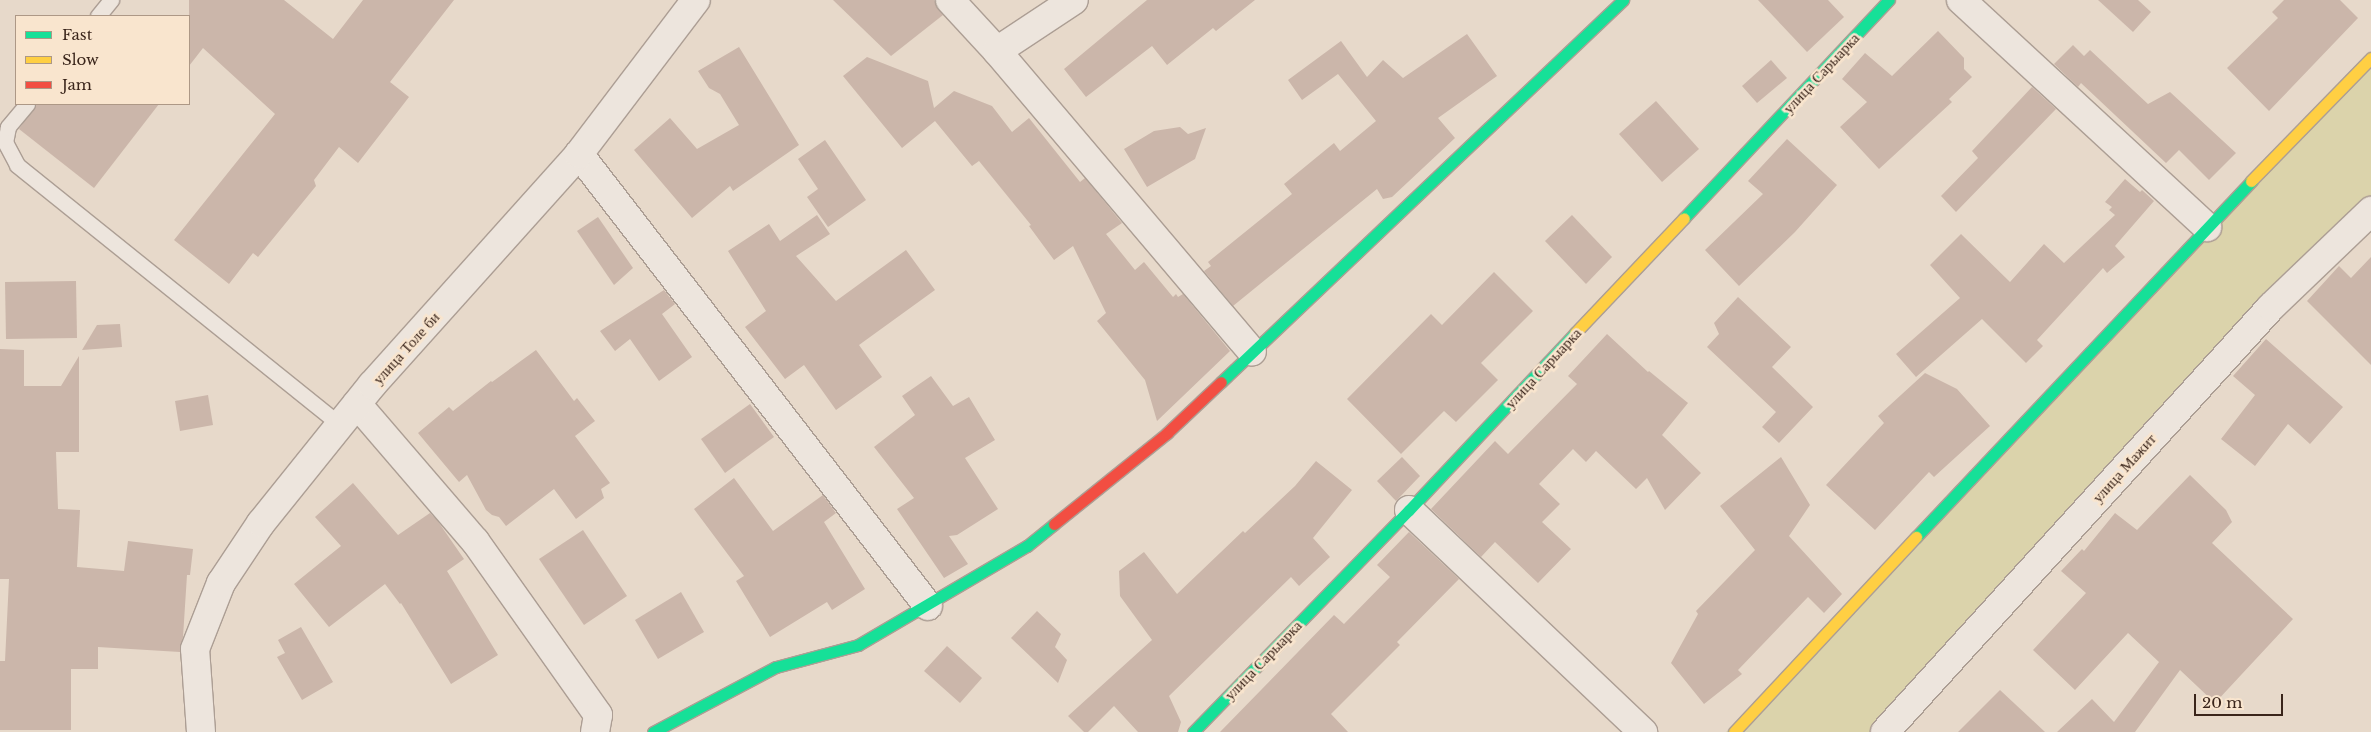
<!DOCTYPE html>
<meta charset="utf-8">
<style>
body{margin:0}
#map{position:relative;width:2371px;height:732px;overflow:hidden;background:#e7d9ca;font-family:"Libre Baskerville",serif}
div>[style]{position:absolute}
.green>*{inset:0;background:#dbd3ab}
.building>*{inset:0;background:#cbb6aa}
.roads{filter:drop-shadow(1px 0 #ac9e94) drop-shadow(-1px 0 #ac9e94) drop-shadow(0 1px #ac9e94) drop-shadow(0 -1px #ac9e94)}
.lane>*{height:15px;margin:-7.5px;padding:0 7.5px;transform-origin:7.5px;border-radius:7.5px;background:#ede5dd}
.street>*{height:28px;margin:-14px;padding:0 14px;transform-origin:14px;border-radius:14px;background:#ede5dd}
.fast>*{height:11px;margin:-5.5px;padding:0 5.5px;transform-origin:5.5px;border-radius:5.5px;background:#16e098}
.slow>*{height:11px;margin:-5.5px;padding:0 5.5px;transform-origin:5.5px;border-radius:5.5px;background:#ffcf43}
.jam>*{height:11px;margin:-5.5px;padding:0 5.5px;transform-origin:5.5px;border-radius:5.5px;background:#f24e42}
span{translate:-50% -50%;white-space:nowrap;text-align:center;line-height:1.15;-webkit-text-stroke:5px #f9e5ce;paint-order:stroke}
.street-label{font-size:15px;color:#3a251b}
.legend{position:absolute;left:15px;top:15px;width:175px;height:90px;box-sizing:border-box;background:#f9e5ce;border:1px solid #ad9886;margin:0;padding:6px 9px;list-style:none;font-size:15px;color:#3a251b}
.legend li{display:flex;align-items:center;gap:10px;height:25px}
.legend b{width:25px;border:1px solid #ad9886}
.scale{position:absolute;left:2194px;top:694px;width:89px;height:22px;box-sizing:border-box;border:2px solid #3a251b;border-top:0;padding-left:6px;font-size:15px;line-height:18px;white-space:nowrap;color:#3a251b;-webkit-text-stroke:4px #f9e5ce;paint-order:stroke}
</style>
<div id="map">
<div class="green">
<div style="clip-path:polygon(2371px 58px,2371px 218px,1882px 732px,1726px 732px)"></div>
</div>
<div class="building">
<div style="clip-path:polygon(189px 0,284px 0,333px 39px,363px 0,454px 0,390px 82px,409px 97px,358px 163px,339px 147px,314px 180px,316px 186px,258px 257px,253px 253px,229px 284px,174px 240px,275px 114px,203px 48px,189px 66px)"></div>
<div style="clip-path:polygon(833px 0,934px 0,943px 15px,891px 56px)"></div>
<div style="clip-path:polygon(1147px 0,1255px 0,1216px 31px,1213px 28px,1167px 65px,1152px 46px,1086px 97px,1064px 69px)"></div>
<div style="clip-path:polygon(1758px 0,1828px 0,1844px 17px,1807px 52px)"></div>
<div style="clip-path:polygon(2098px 0,2138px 0,2151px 12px,2133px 32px)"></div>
<div style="clip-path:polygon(2284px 0,2340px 0,2358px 18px,2269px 111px,2227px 68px,2278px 18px,2272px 12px)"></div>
<div style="clip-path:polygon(1938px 31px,1964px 58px,1964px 69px,1972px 77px,1949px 99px,1952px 102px,1879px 169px,1840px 127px,1867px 102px,1842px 79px,1865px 53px,1892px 76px)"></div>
<div style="clip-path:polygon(1467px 34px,1497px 76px,1438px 118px,1455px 138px,1392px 197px,1383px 199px,1377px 189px,1233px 306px,1204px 271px,1211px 266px,1208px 262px,1292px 194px,1284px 184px,1334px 143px,1340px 151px,1376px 121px,1338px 74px,1302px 100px,1288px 80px,1341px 41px,1367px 77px,1383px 60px,1403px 78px)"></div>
<div style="clip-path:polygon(2073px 45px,2084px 56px,2090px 50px,2148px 104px,2170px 92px,2236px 153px,2209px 180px,2179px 150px,2166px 163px,2081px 83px,2078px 87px,2054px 64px)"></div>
<div style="clip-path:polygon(739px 47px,799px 145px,733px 191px,730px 186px,692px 218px,634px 150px,670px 118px,697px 149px,739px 125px,720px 94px,709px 88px,698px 71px)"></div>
<div style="clip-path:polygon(867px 57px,928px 81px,934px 108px,954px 91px,992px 106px,1012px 132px,1029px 118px,1080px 182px,1085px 178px,1122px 223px,1106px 234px,1135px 270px,1144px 262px,1173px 297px,1176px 294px,1178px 297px,1183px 294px,1230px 351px,1157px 421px,1145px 380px,1097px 321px,1106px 313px,1073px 246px,1054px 260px,1029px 226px,1031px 225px,979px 161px,972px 166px,935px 121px,902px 148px,843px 76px)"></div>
<div style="clip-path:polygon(1771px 60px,1787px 78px,1757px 103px,1742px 86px)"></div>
<div style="clip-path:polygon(2032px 87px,2056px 109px,1956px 212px,1941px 196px,1978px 158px,1972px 151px)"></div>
<div style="clip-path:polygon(1656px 101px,1699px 149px,1662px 182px,1619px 134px)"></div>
<div style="clip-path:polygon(36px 104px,159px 104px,94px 188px,19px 129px)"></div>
<div style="clip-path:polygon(1180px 127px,1188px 134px,1206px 128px,1195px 159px,1147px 187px,1124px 149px,1154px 131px)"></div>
<div style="clip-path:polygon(1787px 139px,1837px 185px,1795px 232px,1739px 286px,1705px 250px,1763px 194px,1748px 181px)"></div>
<div style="clip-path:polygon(825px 140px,866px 200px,828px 227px,807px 197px,818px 189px,798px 159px)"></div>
<div style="clip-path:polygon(2125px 179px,2140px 192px,2142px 190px,2154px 201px,2115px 246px,2125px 257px,2107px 273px,2103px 268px,2037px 340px,2043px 346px,2026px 363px,1982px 319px,1916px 377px,1896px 354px,1960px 298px,1930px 265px,1961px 234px,2010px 282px,2044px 244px,2064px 263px,2115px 215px,2109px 210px,2112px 207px,2105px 202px)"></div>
<div style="clip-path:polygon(817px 215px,830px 234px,796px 256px,836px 301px,906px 250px,935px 290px,859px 345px,882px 377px,836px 410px,804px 365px,785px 379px,745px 327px,766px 311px,728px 251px,769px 224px,780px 241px)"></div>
<div style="clip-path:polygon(1572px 215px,1612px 257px,1586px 284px,1545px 241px)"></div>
<div style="clip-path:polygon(598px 217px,633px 268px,614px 285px,577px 231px)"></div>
<div style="clip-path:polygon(2371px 257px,2371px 365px,2307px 301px,2339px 266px,2351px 278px)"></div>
<div style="clip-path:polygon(1494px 272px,1533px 311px,1481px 363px,1498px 380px,1456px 422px,1444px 411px,1401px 454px,1347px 399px,1431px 314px,1442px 325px)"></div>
<div style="clip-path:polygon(76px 281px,77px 338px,6px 339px,5px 282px)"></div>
<div style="clip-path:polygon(664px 290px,675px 304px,662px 314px,692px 357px,659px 381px,630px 339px,615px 351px,600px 331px)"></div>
<div style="clip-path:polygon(1738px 297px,1791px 347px,1772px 367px,1813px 407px,1779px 443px,1762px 427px,1776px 412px,1707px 347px,1719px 334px,1714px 323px)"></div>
<div style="clip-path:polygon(120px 324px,122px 347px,82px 350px,97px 325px)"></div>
<div style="clip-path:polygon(1607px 334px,1648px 372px,1649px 371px,1688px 403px,1662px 435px,1701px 473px,1665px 510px,1647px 478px,1636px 489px,1596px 451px,1586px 462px,1573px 449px,1539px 484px,1560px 504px,1542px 522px,1571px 549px,1538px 583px,1495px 542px,1481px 557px,1431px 509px,1495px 441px,1508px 454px,1577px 384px,1568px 376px)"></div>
<div style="clip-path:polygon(2266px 339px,2343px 407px,2310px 444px,2288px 424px,2255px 466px,2221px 439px,2255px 395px,2233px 376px)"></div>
<div style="clip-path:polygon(0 349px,24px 350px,24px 386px,61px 386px,79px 356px,79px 452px,56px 452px,58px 509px,80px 510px,77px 567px,124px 571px,128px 541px,193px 549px,190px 575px,187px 575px,183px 637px,180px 652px,98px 647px,98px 669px,71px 669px,71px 730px,0 730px,0 661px,5px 661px,9px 579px,0 579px)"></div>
<div style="clip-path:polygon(536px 350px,574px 401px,577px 398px,595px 421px,575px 436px,610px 483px,601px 489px,604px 498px,576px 519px,554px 489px,506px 526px,499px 517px,492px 515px,486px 510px,467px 475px,459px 482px,418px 433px,449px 407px,453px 411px,491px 381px,492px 382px)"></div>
<div style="clip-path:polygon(1925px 373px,1957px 389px,1990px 426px,1934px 477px,1929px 472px,1875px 530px,1826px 485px,1884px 423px,1878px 416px)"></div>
<div style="clip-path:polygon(931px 376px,953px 406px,969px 397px,995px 440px,965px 458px,998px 509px,957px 535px,949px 536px,968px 564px,944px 578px,897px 509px,914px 498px,874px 447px,915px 415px,902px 396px)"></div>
<div style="clip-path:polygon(208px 395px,213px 425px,180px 431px,175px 401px)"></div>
<div style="clip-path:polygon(750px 404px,774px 437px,725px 473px,701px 439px)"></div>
<div style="clip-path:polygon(1402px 457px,1420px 476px,1396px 501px,1377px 481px)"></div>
<div style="clip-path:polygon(1781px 457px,1810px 505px,1789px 536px,1842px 594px,1824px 613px,1808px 597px,1738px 670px,1742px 674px,1704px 704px,1671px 663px,1698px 614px,1696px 611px,1755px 550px,1720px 506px)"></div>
<div style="clip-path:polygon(1316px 461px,1352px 490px,1313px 538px,1330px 557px,1299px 586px,1291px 577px,1169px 696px,1181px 722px,1178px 732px,1138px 732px,1114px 706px,1088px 732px,1084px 732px,1068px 716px,1152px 640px,1120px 596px,1119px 571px,1144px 552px,1177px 594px,1243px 531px,1245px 533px,1295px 486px)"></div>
<div style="clip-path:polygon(2190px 475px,2226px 510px,2232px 522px,2212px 543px,2293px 619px,2215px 703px,2180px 670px,2135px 732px,2057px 732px,2092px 699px,2114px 722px,2159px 662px,2128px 633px,2075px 690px,2033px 650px,2086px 593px,2061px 571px,2082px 549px,2084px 551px,2115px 513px,2137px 530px)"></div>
<div style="clip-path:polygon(734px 478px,773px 531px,823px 495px,836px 513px,824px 522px,865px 589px,832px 610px,827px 602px,770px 637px,736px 581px,744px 576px,694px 509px)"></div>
<div style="clip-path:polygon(353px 483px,398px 535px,430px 513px,437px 520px,464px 559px,447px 571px,498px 655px,451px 684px,401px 603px,400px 604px,385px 584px,329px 627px,294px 584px,341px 546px,315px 517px)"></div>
<div style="clip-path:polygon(583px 530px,627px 596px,584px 625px,539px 559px)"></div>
<div style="clip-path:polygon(1409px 532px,1459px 579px,1397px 642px,1400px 645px,1331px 714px,1348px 732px,1220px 732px,1334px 615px,1344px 624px,1390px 577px,1377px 565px)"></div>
<div style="clip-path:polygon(681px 592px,704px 632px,658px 659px,635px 620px)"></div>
<div style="clip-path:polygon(1037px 611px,1061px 634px,1055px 647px,1067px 660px,1058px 683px,1011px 638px)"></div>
<div style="clip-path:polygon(301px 627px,333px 682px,302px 700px,277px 657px,285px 653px,278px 640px)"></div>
<div style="clip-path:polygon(947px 646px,982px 678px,960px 703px,924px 671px)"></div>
<div style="clip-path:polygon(2000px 690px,2045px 732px,1958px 732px)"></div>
</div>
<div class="roads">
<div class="lane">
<div style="left:98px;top:16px;width:21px;rotate:-51deg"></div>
<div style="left:27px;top:104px;width:30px;rotate:130deg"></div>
<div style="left:8px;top:127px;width:15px;rotate:101deg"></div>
<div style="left:5px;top:142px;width:26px;rotate:62deg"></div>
<div style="left:17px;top:165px;width:415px;rotate:38.8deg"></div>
</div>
<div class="street">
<div style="left:950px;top:0;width:69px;rotate:47.3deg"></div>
<div style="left:997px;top:51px;width:394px;rotate:49.7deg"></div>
<div style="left:1961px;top:0;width:335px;rotate:42.7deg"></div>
<div style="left:997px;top:51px;width:92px;rotate:-33.5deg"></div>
<div style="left:579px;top:154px;width:571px;rotate:52.33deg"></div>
<div style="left:357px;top:404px;width:181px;rotate:49.3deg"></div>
<div style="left:475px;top:541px;width:213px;rotate:54.7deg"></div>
<div style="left:598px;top:715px;width:17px;rotate:100deg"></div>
<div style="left:1409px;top:510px;width:323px;rotate:43.5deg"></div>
<div style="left:201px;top:732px;width:83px;rotate:-94.1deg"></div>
<div style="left:195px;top:649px;width:71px;rotate:-68.5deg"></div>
<div style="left:221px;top:583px;width:72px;rotate:-56.3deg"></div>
<div style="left:261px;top:523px;width:177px;rotate:-51.2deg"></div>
<div style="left:372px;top:385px;width:310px;rotate:-48.1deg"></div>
<div style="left:579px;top:154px;width:193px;rotate:-52.8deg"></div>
<div style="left:1885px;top:732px;width:574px;rotate:-47.75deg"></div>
<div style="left:2271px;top:307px;width:139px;rotate:-43.8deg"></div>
</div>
<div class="fast">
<div style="left:1684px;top:218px;width:299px;rotate:-46.8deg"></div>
<div style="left:1221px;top:382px;width:555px;rotate:-43.54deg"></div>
<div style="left:1916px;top:537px;width:489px;rotate:-46.7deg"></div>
<div style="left:653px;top:732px;width:139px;rotate:-27.9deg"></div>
<div style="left:776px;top:667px;width:85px;rotate:-15deg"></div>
<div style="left:858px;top:645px;width:196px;rotate:-30.4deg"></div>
<div style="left:1027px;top:546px;width:35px;rotate:-39deg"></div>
<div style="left:1193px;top:732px;width:310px;rotate:-45.8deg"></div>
<div style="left:1409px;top:510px;width:243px;rotate:-46.8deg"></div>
</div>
<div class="slow">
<div style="left:2251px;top:181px;width:172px;rotate:-45.7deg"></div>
<div style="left:1575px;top:333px;width:158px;rotate:-46.5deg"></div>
<div style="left:1734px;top:732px;width:267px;rotate:-47deg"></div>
</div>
<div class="jam">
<div style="left:1054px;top:524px;width:145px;rotate:-38.8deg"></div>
<div style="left:1167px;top:433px;width:74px;rotate:-43.4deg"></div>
</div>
</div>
<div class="street-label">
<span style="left:1821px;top:73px;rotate:-47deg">улица Сарыарка</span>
<span style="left:406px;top:348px;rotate:-48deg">улица Толе би</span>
<span style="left:1543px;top:368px;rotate:-47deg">улица Сарыарка</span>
<span style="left:2124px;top:468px;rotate:-48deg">улица Мажит</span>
<span style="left:1263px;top:660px;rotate:-46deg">улица Сарыарка</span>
</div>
<ul class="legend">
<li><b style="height:6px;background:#16e098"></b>Fast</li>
<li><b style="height:6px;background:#ffcf43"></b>Slow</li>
<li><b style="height:6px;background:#f24e42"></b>Jam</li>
</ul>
<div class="scale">20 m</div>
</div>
